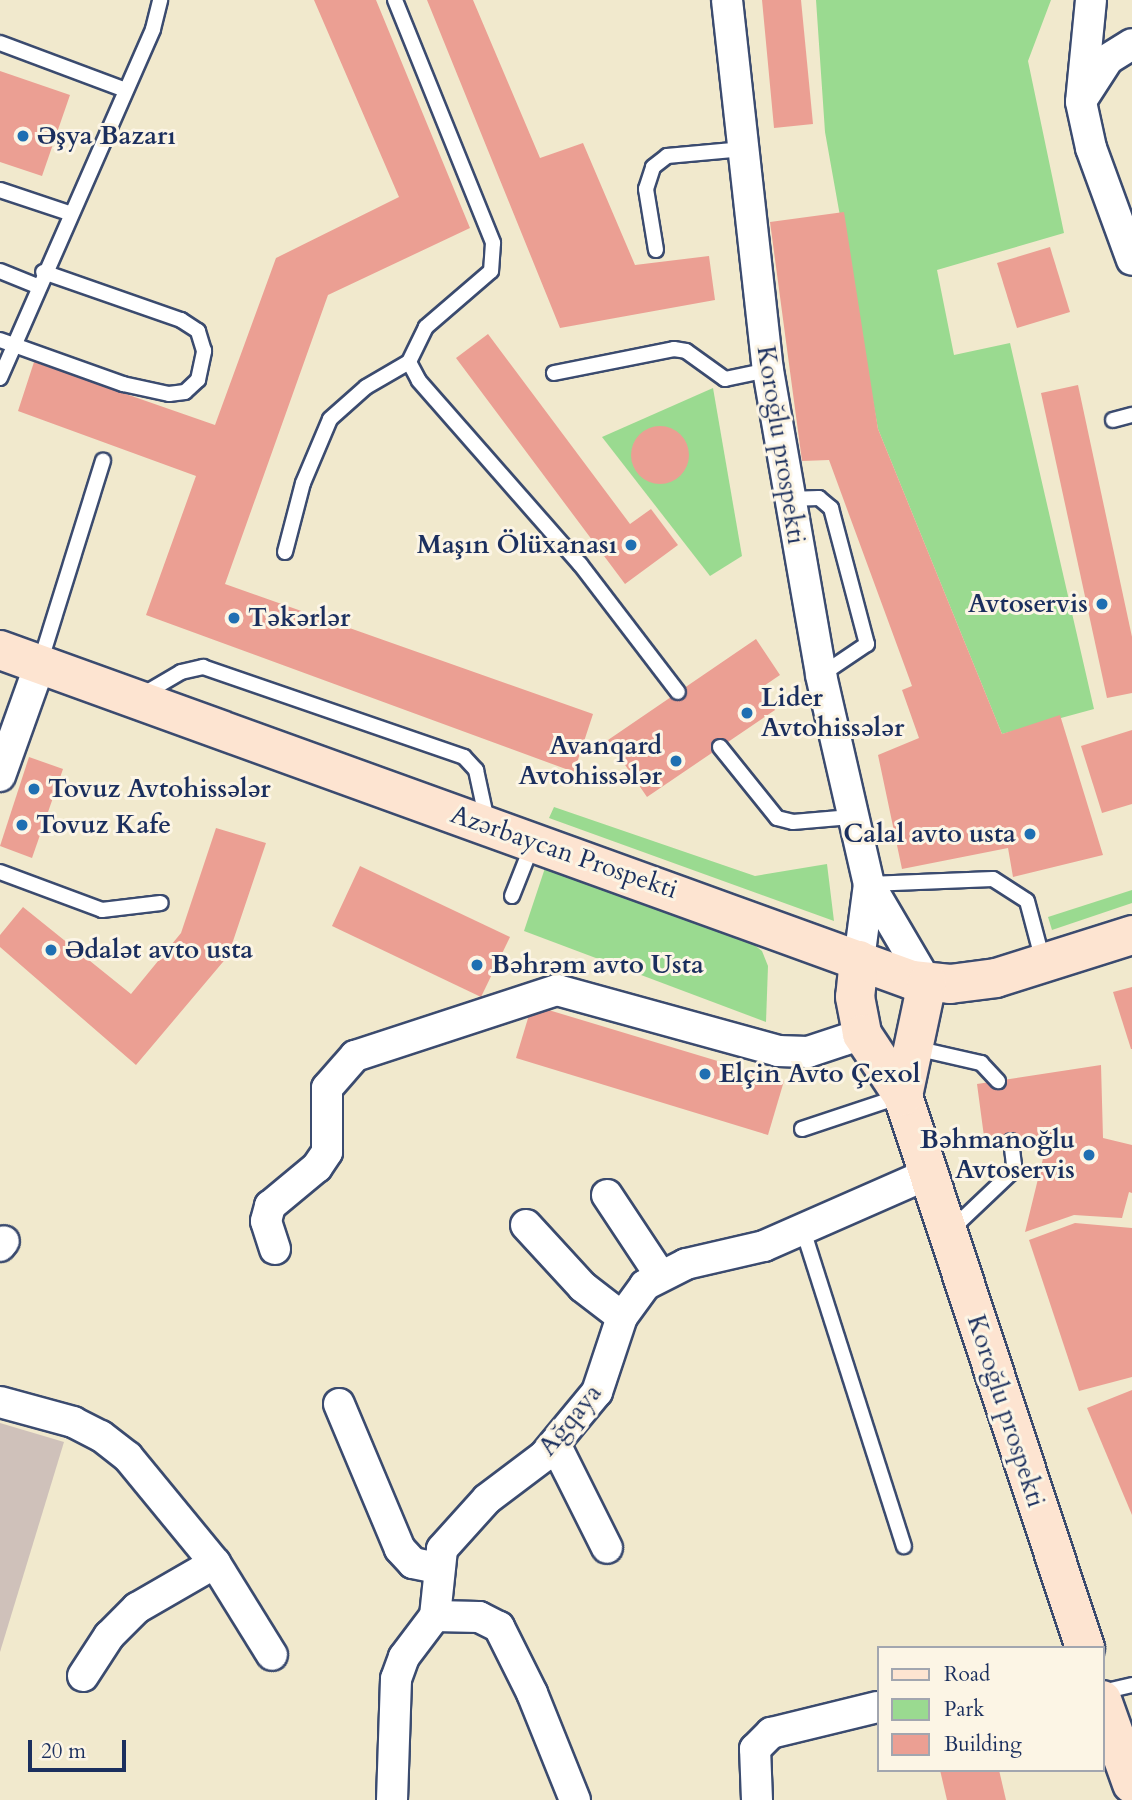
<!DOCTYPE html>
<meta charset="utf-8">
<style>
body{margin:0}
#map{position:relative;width:1132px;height:1800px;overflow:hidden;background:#f1e9cd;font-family:Cardo,serif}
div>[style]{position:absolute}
.industrial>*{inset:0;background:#cfc1ba}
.green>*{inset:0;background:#9ada90}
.building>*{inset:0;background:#eb9f93}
.round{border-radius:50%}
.roads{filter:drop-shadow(2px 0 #3b4b6f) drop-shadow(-2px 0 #3b4b6f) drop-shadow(0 2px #3b4b6f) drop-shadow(0 -2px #3b4b6f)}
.lane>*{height:14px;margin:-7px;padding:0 7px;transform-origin:7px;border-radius:7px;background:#fff}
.street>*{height:30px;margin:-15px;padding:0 15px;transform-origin:15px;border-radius:15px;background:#fff}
.secondary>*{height:38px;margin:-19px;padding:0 19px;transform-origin:19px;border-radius:19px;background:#fde4d1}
.dots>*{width:19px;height:19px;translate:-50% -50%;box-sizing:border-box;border:4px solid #fcf5e5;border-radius:50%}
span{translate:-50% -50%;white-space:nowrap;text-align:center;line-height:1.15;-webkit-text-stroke:6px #fcf5e5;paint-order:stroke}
.poi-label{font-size:26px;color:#1b2f5e;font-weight:700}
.left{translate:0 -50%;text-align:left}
.right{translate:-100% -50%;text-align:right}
.street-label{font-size:26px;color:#1b2f5e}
.legend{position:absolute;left:877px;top:1646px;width:228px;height:126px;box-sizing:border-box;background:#fcf5e5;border:2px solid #a2a6af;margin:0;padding:9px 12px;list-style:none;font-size:21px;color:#1b2f5e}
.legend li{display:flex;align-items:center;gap:14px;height:35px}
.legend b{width:35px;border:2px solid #a2a6af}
.scale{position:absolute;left:28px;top:1740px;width:98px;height:32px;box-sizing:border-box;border:4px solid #1b2f5e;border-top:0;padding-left:9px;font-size:21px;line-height:24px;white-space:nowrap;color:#1b2f5e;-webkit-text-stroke:5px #fcf5e5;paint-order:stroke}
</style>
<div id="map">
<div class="industrial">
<div style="clip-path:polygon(0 1423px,64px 1442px,0 1652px)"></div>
</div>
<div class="green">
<div style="clip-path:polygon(816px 0,1051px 0,1028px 61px,1064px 233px,937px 270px,954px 355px,1010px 343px,1094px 709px,1002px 734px,878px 429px,825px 132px)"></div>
<div style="clip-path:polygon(713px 388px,742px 556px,710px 576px,602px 437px)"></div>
<div style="clip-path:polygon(554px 807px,755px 876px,827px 864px,834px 921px,549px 818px)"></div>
<div style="clip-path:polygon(545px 868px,744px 937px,762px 951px,768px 966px,766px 1022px,524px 931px)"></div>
<div style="clip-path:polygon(1132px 890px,1132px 903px,1052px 930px,1048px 917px)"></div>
</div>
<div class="building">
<div style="clip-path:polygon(314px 0,376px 0,470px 228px,328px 295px,225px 584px,593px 714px,574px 772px,146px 615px,196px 476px,18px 411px,34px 362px,215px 425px,276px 258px,399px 197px)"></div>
<div style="clip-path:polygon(427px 0,473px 0,540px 158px,583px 143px,635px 265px,709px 256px,715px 300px,560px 328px)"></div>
<div style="clip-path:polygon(762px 0,801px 0,813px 124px,774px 128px)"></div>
<div style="clip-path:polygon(0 71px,70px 95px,42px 176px,0 162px)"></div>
<div style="clip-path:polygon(844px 212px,878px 429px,1002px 734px,1060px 715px,1103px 855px,1013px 877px,1008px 848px,902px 869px,878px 755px,919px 738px,902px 690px,912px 686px,829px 460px,802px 461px,770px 222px)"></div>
<div style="clip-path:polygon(1050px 247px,1070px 312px,1017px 328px,997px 263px)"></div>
<div style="clip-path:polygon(488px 334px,630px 524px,651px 509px,678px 545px,625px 584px,456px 358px)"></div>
<div style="clip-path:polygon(1078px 385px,1132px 637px,1132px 693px,1107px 698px,1041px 393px)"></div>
<div class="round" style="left:631px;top:426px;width:58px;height:58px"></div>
<div style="clip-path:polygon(756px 639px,780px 675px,761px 688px,775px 710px,647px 797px,608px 740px)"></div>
<div style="clip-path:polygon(1132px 730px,1132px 804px,1102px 813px,1081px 746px)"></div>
<div style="clip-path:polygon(29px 757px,63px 769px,32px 858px,0 846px)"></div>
<div style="clip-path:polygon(216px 828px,266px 843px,228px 956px,136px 1065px,0 947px,0 935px,23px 907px,131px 994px,181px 933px)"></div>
<div style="clip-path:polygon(360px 866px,510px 937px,481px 997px,332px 926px)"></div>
<div style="clip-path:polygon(1132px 987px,1132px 1049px,1131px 1049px,1113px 992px)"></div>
<div style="clip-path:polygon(532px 1005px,784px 1081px,768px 1135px,516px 1058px)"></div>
<div style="clip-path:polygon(1101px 1065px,1103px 1138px,1132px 1145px,1132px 1193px,1129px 1192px,1122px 1218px,1074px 1215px,1025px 1232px,1048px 1138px,985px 1144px,977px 1084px)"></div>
<div style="clip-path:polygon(1075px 1223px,1132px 1228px,1132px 1377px,1079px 1391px,1029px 1240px)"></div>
<div style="clip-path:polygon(1132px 1390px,1132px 1515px,1087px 1408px)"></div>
<div style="clip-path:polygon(940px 1770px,999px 1770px,1006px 1800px,947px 1800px)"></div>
</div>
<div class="roads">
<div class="lane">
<div style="left:395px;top:0;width:262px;rotate:68deg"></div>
<div style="left:493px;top:243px;width:28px;rotate:94deg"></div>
<div style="left:491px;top:271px;width:86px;rotate:139.3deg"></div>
<div style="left:426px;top:327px;width:39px;rotate:116deg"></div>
<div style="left:409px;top:362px;width:21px;rotate:62deg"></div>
<div style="left:419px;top:381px;width:244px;rotate:48.7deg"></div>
<div style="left:580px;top:564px;width:161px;rotate:52.6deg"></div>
<div style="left:0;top:43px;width:131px;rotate:20.5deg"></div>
<div style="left:0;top:190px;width:73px;rotate:18.4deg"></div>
<div style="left:656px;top:250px;width:62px;rotate:-99.3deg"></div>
<div style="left:646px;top:189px;width:23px;rotate:-72deg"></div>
<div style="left:653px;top:167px;width:18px;rotate:-38deg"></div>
<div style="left:667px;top:156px;width:77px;rotate:-5.2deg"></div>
<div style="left:0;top:271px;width:40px;rotate:22deg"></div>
<div style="left:0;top:340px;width:131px;rotate:19.7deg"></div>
<div style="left:123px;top:384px;width:47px;rotate:12.3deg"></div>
<div style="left:169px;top:394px;width:16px;rotate:-7deg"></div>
<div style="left:185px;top:392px;width:18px;rotate:-43deg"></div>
<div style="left:198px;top:380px;width:30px;rotate:-78deg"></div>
<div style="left:204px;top:351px;width:21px;rotate:-107deg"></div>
<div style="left:198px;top:331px;width:20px;rotate:-147deg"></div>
<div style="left:181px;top:320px;width:146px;rotate:-160.8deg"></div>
<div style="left:554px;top:373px;width:122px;rotate:-11.3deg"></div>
<div style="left:674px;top:349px;width:12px;rotate:9deg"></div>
<div style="left:686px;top:351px;width:48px;rotate:35.7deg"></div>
<div style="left:725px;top:379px;width:44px;rotate:-11.8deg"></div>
<div style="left:0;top:378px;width:381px;rotate:-66.3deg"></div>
<div style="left:153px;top:29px;width:30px;rotate:-76deg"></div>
<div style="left:1113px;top:420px;width:20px;rotate:-15deg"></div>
<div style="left:788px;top:499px;width:31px;rotate:-2deg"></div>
<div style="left:819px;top:498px;width:16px;rotate:40deg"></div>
<div style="left:831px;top:508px;width:141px;rotate:75.2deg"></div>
<div style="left:867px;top:644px;width:55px;rotate:146deg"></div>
<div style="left:285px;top:552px;width:71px;rotate:-75.4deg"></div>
<div style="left:303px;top:483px;width:69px;rotate:-67.1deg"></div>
<div style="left:330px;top:419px;width:48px;rotate:-41.6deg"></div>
<div style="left:366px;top:387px;width:50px;rotate:-30.2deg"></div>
<div style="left:40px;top:663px;width:212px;rotate:-72.7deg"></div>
<div style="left:142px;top:695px;width:45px;rotate:-30.5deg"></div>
<div style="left:181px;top:672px;width:23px;rotate:-13deg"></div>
<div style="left:203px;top:667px;width:276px;rotate:19deg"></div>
<div style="left:464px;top:757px;width:18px;rotate:47deg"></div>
<div style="left:476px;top:770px;width:52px;rotate:77.8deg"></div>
<div style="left:720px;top:747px;width:91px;rotate:51.2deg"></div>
<div style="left:777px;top:818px;width:16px;rotate:14deg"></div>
<div style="left:793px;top:822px;width:58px;rotate:-4.9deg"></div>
<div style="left:0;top:872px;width:109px;rotate:20.4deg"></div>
<div style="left:102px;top:910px;width:59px;rotate:-6.8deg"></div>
<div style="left:869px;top:884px;width:124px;rotate:-2.3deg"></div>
<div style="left:993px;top:879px;width:40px;rotate:32.9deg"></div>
<div style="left:1027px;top:901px;width:62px;rotate:75.1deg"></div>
<div style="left:512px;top:896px;width:57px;rotate:-68.4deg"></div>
<div style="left:915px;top:1048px;width:68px;rotate:12.8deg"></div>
<div style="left:981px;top:1063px;width:25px;rotate:47deg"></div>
<div style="left:802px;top:1129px;width:104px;rotate:-18.4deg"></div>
<div style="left:803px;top:1230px;width:332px;rotate:72.3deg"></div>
<div style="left:951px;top:1230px;width:81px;rotate:-43.5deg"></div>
<div style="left:1010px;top:1174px;width:10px;rotate:-66deg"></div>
<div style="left:1014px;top:1165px;width:24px;rotate:-97deg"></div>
<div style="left:1102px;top:1692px;width:31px;rotate:-13deg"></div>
</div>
<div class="street">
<div style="left:727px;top:0;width:372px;rotate:83.7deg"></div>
<div style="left:768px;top:370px;width:310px;rotate:80.1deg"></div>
<div style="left:821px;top:675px;width:214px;rotate:77.1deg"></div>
<div style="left:869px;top:884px;width:115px;rotate:59.6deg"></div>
<div style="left:1091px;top:0;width:102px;rotate:95.6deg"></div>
<div style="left:1081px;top:102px;width:47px;rotate:77.7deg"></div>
<div style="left:1091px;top:148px;width:119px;rotate:69.9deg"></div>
<div style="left:1083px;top:98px;width:46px;rotate:-57.3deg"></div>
<div style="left:1108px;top:59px;width:28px;rotate:-32deg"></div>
<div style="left:0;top:776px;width:119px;rotate:-70.3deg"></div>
<div style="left:859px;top:960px;width:77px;rotate:-82.5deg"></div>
<div style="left:607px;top:1195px;width:96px;rotate:56.5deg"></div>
<div style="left:526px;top:1225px;width:84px;rotate:47.4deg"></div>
<div style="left:583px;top:1287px;width:49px;rotate:37.6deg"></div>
<div style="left:0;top:1246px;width:6px;rotate:-51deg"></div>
<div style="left:275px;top:1249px;width:29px;rotate:-108deg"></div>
<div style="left:266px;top:1221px;width:16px;rotate:-75deg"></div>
<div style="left:270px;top:1206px;width:61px;rotate:-39.7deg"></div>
<div style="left:317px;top:1167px;width:18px;rotate:-56deg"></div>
<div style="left:327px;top:1152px;width:64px;rotate:-90deg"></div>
<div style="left:327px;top:1088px;width:43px;rotate:-48.8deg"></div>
<div style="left:355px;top:1056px;width:213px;rotate:-18.1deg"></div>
<div style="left:557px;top:990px;width:229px;rotate:15.4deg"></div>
<div style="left:778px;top:1051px;width:30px;rotate:2deg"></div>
<div style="left:808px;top:1052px;width:57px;rotate:-18.4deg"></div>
<div style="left:0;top:1402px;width:76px;rotate:15.3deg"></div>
<div style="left:73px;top:1422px;width:31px;rotate:27deg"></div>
<div style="left:101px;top:1436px;width:34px;rotate:38deg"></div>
<div style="left:128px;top:1457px;width:137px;rotate:50.6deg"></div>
<div style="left:215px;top:1563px;width:108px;rotate:58.2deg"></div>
<div style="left:339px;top:1404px;width:157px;rotate:67.2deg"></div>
<div style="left:400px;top:1549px;width:19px;rotate:47deg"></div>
<div style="left:413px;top:1563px;width:25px;rotate:12deg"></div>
<div style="left:555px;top:1444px;width:116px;rotate:63.4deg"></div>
<div style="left:83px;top:1676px;width:48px;rotate:-57deg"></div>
<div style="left:109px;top:1636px;width:40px;rotate:-45deg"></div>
<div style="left:137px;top:1608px;width:90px;rotate:-30deg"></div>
<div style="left:392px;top:1800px;width:121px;rotate:-88.1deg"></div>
<div style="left:396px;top:1679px;width:23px;rotate:-70deg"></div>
<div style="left:404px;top:1657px;width:51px;rotate:-52.9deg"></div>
<div style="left:575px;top:1800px;width:115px;rotate:-111.9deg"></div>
<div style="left:532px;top:1693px;width:74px;rotate:-116.6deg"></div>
<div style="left:499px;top:1627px;width:22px;rotate:-153deg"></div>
<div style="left:479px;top:1617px;width:44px;rotate:-178.7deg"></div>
<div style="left:435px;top:1616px;width:67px;rotate:-84deg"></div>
<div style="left:442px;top:1549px;width:67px;rotate:-48deg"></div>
<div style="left:487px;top:1499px;width:71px;rotate:-37deg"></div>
<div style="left:544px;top:1456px;width:83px;rotate:-50.4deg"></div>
<div style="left:597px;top:1392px;width:79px;rotate:-71.6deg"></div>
<div style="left:622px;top:1317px;width:39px;rotate:-54deg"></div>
<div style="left:645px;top:1285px;width:46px;rotate:-27.1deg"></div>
<div style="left:686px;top:1264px;width:80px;rotate:-13deg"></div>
<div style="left:764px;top:1246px;width:179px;rotate:-23.7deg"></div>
<div style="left:757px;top:1800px;width:51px;rotate:-92.2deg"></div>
<div style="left:755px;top:1749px;width:23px;rotate:-45deg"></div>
<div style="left:771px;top:1733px;width:110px;rotate:-13.7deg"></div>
</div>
<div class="secondary">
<div style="left:0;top:650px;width:970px;rotate:19.89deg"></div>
<div style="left:912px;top:980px;width:38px;rotate:6deg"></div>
<div style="left:950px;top:984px;width:46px;rotate:-7.4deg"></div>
<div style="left:996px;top:978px;width:143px;rotate:-17.5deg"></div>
<div style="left:859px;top:960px;width:37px;rotate:96deg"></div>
<div style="left:855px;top:997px;width:38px;rotate:79deg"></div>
<div style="left:862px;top:1034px;width:74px;rotate:56.5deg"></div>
<div style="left:903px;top:1096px;width:581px;rotate:71.75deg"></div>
<div style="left:903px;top:1096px;width:116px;rotate:-78deg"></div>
<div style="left:1102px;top:1700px;width:89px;rotate:70.3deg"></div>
</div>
</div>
<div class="dots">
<div style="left:23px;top:136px;background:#1f6fb2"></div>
<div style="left:631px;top:545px;background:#1f6fb2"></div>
<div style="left:1102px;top:604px;background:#1f6fb2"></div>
<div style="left:234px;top:618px;background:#1f6fb2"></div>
<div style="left:747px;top:713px;background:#1f6fb2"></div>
<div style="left:676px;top:761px;background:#1f6fb2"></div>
<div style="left:34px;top:789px;background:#1f6fb2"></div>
<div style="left:22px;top:825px;background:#1f6fb2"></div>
<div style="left:1030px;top:834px;background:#1f6fb2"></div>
<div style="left:51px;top:950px;background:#1f6fb2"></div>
<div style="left:477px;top:965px;background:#1f6fb2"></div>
<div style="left:705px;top:1074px;background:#1f6fb2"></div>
<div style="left:1089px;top:1155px;background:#1f6fb2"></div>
</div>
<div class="poi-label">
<span class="left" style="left:37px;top:136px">Əşya Bazarı</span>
<span class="right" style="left:617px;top:545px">Maşın Ölüxanası</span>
<span class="right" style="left:1088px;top:604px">Avtoservis</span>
<span class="left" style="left:248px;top:618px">Təkərlər</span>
<span class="left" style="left:761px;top:713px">Lider<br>Avtohissələr</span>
<span class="right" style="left:662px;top:761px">Avanqard<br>Avtohissələr</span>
<span class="left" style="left:48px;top:789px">Tovuz Avtohissələr</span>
<span class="left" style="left:36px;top:825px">Tovuz Kafe</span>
<span class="right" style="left:1016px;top:834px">Calal avto usta</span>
<span class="left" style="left:65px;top:950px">Ədalət avto usta</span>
<span class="left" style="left:491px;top:965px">Bəhrəm avto Usta</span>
<span class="left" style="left:719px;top:1074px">Elçin Avto Çexol</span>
<span class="right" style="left:1075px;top:1155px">Bəhmanoğlu<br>Avtoservis</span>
</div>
<div class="street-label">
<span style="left:781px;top:445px;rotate:81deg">Koroğlu prospekti</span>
<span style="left:564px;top:852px;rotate:19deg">Azərbaycan Prospekti</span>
<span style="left:1006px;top:1411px;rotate:72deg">Koroğlu prospekti</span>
<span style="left:570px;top:1420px;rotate:-51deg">Ağqaya</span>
</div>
<ul class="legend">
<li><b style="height:9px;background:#fde4d1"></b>Road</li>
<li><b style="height:19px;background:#9ada90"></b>Park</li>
<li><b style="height:19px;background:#eb9f93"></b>Building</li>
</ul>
<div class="scale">20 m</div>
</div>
